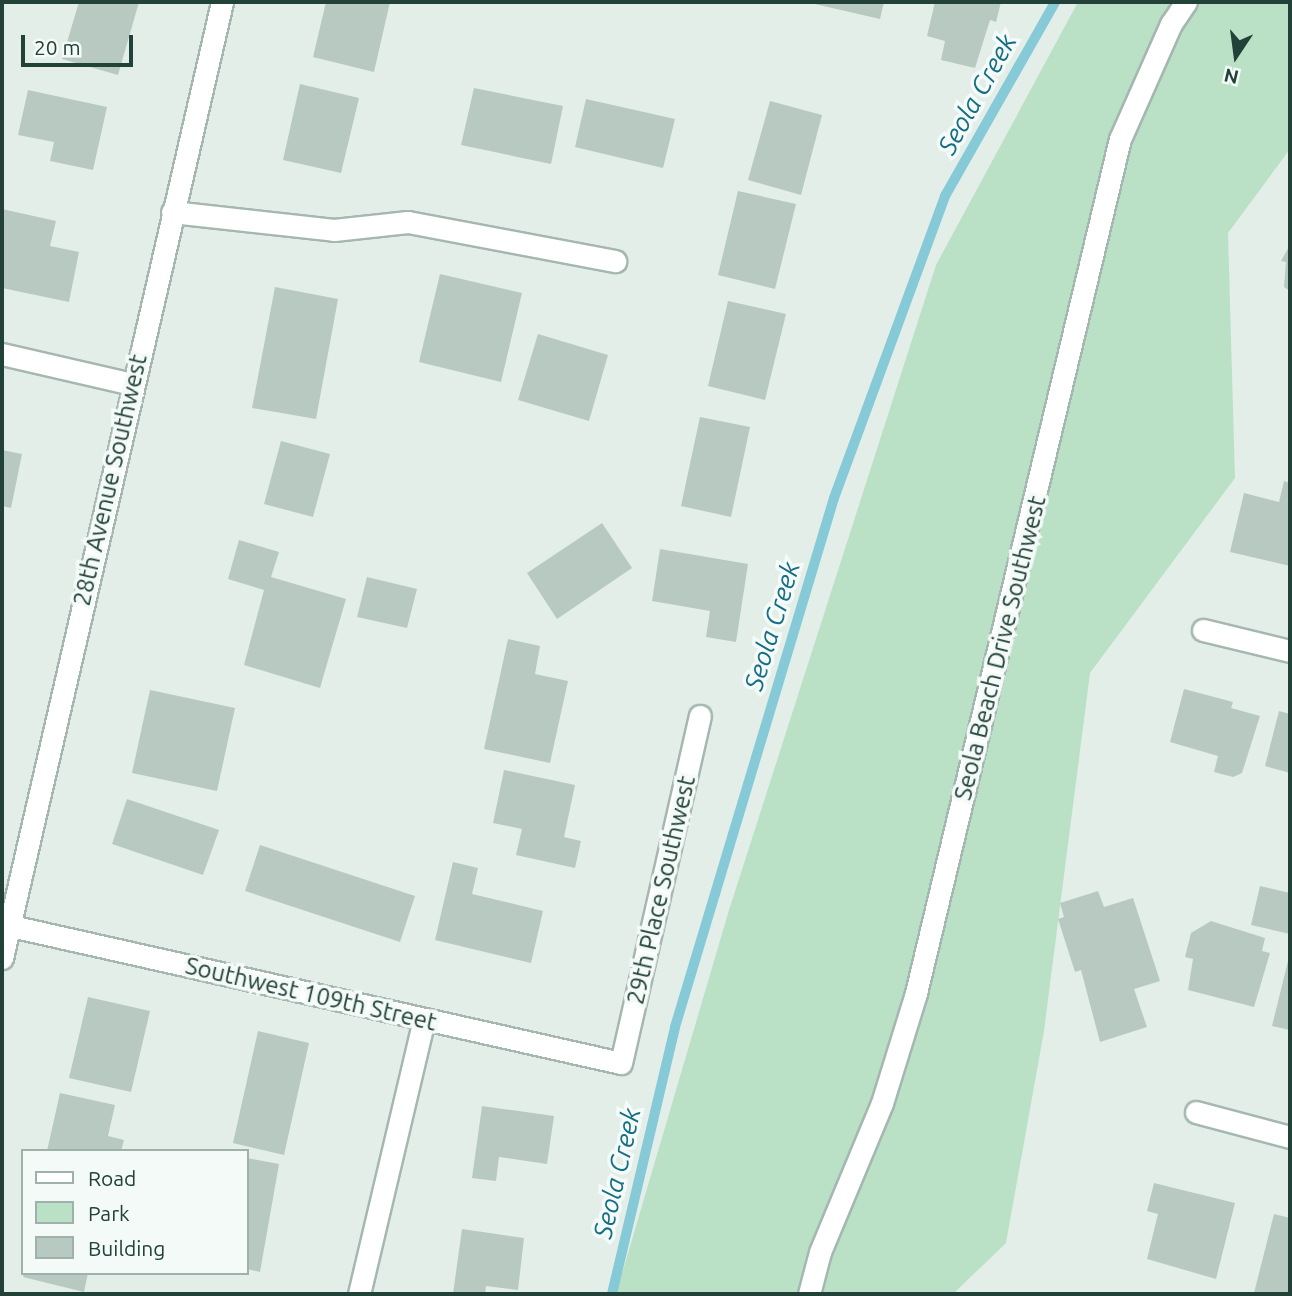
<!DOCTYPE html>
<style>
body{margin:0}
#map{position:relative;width:1292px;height:1296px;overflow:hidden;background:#e3eee9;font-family:Ubuntu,sans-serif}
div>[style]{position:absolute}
.green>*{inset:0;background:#bae1c5}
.stream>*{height:10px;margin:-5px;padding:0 5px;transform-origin:5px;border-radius:5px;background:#86c9d7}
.building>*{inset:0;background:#b8c9c2}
.roads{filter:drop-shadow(2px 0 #a5b7b1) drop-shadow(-2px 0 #a5b7b1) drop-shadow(0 2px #a5b7b1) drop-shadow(0 -2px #a5b7b1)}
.street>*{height:21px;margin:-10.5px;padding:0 10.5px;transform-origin:10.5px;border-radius:10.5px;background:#fff}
span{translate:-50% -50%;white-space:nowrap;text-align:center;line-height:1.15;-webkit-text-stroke:7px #f4faf7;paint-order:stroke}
.street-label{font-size:24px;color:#214139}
.water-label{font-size:26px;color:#156e83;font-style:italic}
.frame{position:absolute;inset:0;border:4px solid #214139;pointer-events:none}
.legend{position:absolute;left:21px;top:1149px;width:228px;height:126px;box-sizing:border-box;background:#f4faf7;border:2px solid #a0b0ab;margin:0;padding:9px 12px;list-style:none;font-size:21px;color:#214139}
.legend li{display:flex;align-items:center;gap:14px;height:35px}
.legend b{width:35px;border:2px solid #a0b0ab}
.north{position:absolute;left:1201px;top:21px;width:70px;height:70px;-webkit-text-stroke:5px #f4faf7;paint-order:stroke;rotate:193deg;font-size:19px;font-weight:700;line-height:28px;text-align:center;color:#214139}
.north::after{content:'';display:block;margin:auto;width:24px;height:32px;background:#214139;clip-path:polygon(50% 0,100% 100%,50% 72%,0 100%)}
.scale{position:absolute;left:21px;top:35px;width:112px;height:32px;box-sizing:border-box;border:4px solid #214139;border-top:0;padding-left:9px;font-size:21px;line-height:24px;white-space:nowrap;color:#214139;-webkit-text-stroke:5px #f4faf7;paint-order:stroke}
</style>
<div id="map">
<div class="green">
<div style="clip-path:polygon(1078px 2px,1290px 2px,1290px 149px,1228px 233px,1235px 478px,1090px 673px,1044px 1031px,1006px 1243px,953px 1294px,616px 1294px,729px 910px,936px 265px)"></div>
</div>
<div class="stream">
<div style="left:612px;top:1294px;width:274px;rotate:-76.7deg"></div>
<div style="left:675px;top:1027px;width:552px;rotate:-73.27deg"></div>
<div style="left:834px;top:498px;width:322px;rotate:-69.8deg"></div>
<div style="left:945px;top:196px;width:223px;rotate:-60.4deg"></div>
</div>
<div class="building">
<div style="clip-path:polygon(79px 2px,139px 2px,118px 75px,62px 59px)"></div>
<div style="clip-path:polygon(326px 2px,390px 2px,374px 72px,313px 57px)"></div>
<div style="clip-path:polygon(806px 2px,884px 2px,880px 19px)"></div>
<div style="clip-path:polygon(935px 2px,1001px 2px,996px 22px,990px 20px,975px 68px,941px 60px,945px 41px,927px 36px)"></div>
<div style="clip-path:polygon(300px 84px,359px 98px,341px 173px,283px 160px)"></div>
<div style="clip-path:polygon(474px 88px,563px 106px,551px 164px,461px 145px)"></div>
<div style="clip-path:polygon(28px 90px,107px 107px,93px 170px,50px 161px,54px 142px,18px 135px)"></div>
<div style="clip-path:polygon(586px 99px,675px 119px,663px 168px,575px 147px)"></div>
<div style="clip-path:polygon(770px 101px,822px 115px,801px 195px,748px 180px)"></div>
<div style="clip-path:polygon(738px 191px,796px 204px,775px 289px,718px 275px)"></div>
<div style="clip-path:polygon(2px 209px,56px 221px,50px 246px,79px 252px,69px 302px,2px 288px)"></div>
<div style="clip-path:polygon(1290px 245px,1290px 291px,1284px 287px,1286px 262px,1281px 261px)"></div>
<div style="clip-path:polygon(440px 274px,522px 293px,501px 382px,419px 362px)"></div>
<div style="clip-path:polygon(275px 287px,338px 299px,316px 419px,252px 408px)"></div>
<div style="clip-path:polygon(728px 301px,786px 314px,765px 400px,708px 386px)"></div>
<div style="clip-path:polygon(538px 334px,608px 355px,589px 421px,518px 400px)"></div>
<div style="clip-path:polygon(700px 417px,750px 427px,731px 517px,681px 506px)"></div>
<div style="clip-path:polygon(281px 441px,330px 454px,313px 517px,264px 504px)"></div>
<div style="clip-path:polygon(2px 450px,22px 454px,11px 508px,2px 506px)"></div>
<div style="clip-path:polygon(1284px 481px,1290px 483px,1290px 566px,1230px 552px,1244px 493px,1279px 502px)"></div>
<div style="clip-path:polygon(602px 523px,632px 568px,557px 619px,527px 573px)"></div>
<div style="clip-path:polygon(239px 540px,279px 552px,271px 577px,346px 599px,320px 688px,244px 665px,264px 590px,228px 579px)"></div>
<div style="clip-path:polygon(660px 549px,748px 564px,736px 642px,706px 637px,710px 611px,652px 601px)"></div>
<div style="clip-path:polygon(367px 577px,417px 589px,407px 628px,357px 617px)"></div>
<div style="clip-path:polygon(508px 639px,540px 646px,535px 674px,568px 681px,550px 763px,484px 749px)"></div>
<div style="clip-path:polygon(1184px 689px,1233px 702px,1231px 708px,1260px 716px,1242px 773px,1233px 777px,1214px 772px,1218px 756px,1170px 742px)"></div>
<div style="clip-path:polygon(150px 690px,235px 708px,217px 791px,132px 773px)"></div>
<div style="clip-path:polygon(1279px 711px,1290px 714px,1290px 773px,1265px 766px)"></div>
<div style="clip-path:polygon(504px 770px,575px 785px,564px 837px,581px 841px,575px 868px,516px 855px,522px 829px,493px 823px)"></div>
<div style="clip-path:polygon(127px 799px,219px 830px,203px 875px,112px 844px)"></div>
<div style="clip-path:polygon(260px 845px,415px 896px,400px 942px,245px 891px)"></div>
<div style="clip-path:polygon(453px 862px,478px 868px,472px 894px,543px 911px,531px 963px,435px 940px)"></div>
<div style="clip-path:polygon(1260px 886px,1290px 893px,1290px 934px,1251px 925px)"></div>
<div style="clip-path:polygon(1098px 891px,1104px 907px,1133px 898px,1160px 981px,1134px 989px,1147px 1027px,1100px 1042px,1081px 970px,1075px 972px,1058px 919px,1064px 917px,1060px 903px)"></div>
<div style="clip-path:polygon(1211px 921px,1265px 938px,1262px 951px,1270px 953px,1254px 1007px,1188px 990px,1193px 959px,1185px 957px,1191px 933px)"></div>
<div style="clip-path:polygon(1288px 961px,1290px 962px,1290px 1030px,1272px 1026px)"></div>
<div style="clip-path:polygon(88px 997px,150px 1011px,131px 1092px,69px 1078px)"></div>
<div style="clip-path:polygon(258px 1031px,309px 1043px,284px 1155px,233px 1143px)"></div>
<div style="clip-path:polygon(60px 1093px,115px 1105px,108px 1136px,124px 1140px,121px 1151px,47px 1151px)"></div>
<div style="clip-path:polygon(482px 1106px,554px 1116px,547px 1164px,499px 1157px,496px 1181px,472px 1178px)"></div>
<div style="clip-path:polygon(247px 1158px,279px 1164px,260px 1272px,247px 1269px)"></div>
<div style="clip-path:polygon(1154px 1183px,1235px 1203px,1216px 1279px,1147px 1259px,1158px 1214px,1147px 1211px)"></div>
<div style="clip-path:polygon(1274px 1214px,1290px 1218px,1290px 1294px,1254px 1293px)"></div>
<div style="clip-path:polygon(462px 1229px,524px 1238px,518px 1290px,486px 1286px,485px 1294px,453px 1294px)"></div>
<div style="clip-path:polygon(24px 1273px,88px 1273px,84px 1292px,23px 1277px)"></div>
</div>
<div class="roads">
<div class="street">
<div style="left:172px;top:212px;width:163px;rotate:6.3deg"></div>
<div style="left:334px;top:230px;width:74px;rotate:-6.2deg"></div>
<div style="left:408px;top:222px;width:211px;rotate:10.7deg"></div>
<div style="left:2px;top:354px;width:133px;rotate:13deg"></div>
<div style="left:1203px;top:630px;width:89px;rotate:13.6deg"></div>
<div style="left:2px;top:924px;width:634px;rotate:12.66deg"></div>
<div style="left:621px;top:1063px;width:356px;rotate:-77.2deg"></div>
<div style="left:2px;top:958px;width:981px;rotate:-77.04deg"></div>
<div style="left:1196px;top:1112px;width:97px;rotate:14.9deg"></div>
<div style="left:359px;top:1294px;width:282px;rotate:-76.7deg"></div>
<div style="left:809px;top:1294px;width:43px;rotate:-75.3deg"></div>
<div style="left:820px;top:1252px;width:161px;rotate:-67.4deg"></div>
<div style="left:882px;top:1103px;width:115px;rotate:-72.8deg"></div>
<div style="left:916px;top:993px;width:878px;rotate:-76.57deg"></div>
<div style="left:1120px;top:139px;width:126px;rotate:-66.1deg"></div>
<div style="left:1171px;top:24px;width:27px;rotate:-56deg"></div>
</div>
</div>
<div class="street-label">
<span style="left:110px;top:480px;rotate:-77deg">28th Avenue Southwest</span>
<span style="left:1000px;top:648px;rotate:-76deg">Seola Beach Drive Southwest</span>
<span style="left:661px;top:890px;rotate:-77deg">29th Place Southwest</span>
<span style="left:311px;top:994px;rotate:13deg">Southwest 109th Street</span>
</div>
<div class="water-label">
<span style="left:977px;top:94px;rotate:-61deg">Seola Creek</span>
<span style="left:772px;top:626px;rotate:-73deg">Seola Creek</span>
<span style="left:617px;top:1173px;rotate:-77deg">Seola Creek</span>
</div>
<div class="frame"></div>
<ul class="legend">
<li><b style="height:9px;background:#fff"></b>Road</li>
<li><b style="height:19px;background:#bae1c5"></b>Park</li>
<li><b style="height:19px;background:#b8c9c2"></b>Building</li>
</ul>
<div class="north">N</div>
<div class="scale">20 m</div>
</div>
